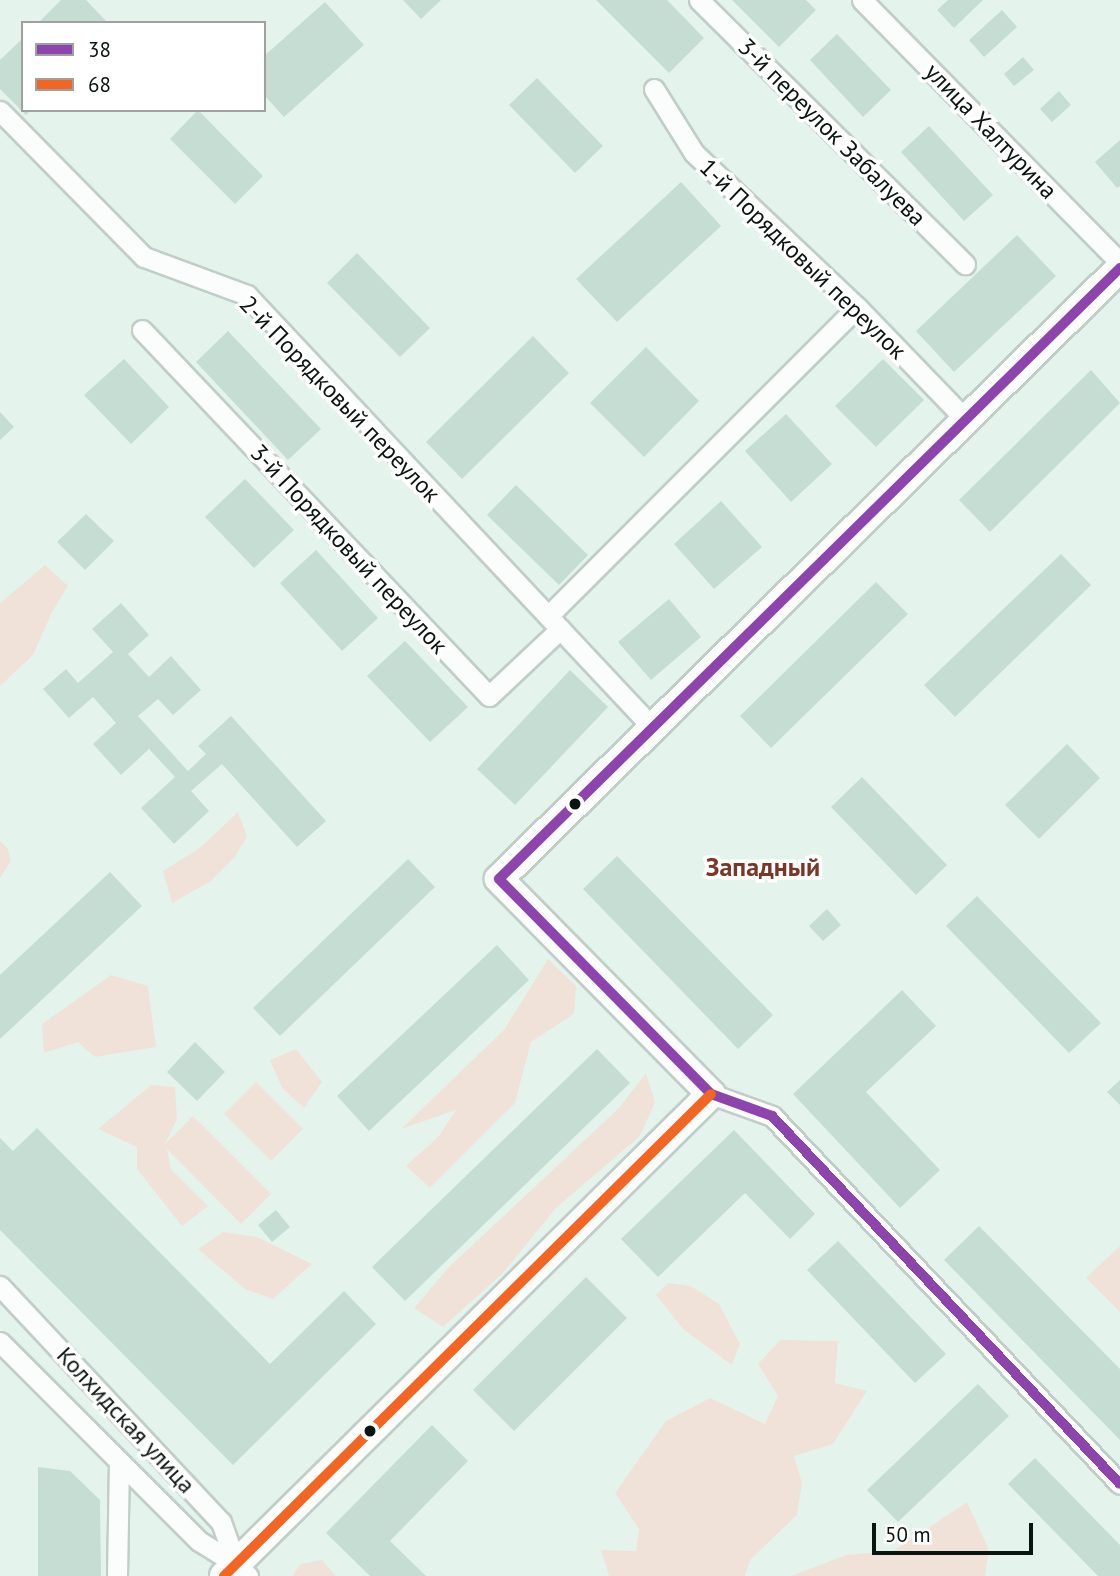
<!DOCTYPE html>
<meta charset="utf-8">
<style>
body{margin:0}
#map{position:relative;width:1120px;height:1576px;overflow:hidden;background:#e4f4ed;font-family:"PT Sans",sans-serif}
div>[style]{position:absolute}
.green>*{inset:0;background:#f1e2d9}
.building>*{inset:0;background:#c5ddd3}
.roads{filter:drop-shadow(2px 0 #c1cec8) drop-shadow(-2px 0 #c1cec8) drop-shadow(0 2px #c1cec8) drop-shadow(0 -2px #c1cec8)}
.street>*{height:19px;margin:-9.5px;padding:0 9.5px;transform-origin:9.5px;border-radius:9.5px;background:#fbfdfc}
.secondary>*{height:28px;margin:-14px;padding:0 14px;transform-origin:14px;border-radius:14px;background:#fbfdfc}
.bus-1>*{height:10px;margin:-5px;padding:0 5px;transform-origin:5px;border-radius:5px;background:#8e44ad}
.bus-2>*{height:10px;margin:-5px;padding:0 5px;transform-origin:5px;border-radius:5px;background:#f26522}
.dots>*{width:19px;height:19px;translate:-50% -50%;box-sizing:border-box;border:4px solid #fff;border-radius:50%}
span{translate:-50% -50%;white-space:nowrap;text-align:center;line-height:1.15;-webkit-text-stroke:7px #fff;paint-order:stroke}
.street-label{font-size:24px;color:#0a1410}
.neighbourhood-label{font-size:26px;color:#7a3626;font-weight:700}
.legend{position:absolute;left:21px;top:21px;width:245px;height:91px;box-sizing:border-box;background:#fff;border:2px solid #9da19f;margin:0;padding:9px 12px;list-style:none;font-size:21px;color:#0a1410}
.legend li{display:flex;align-items:center;gap:14px;height:35px}
.legend b{width:35px;border:2px solid #9da19f}
.scale{position:absolute;left:872px;top:1523px;width:161px;height:32px;box-sizing:border-box;border:4px solid #0a1410;border-top:0;padding-left:9px;font-size:21px;line-height:24px;white-space:nowrap;color:#0a1410;-webkit-text-stroke:5px #fff;paint-order:stroke}
</style>
<div id="map">
<div class="green">
<div style="clip-path:polygon(45px 565px,68px 586px,52px 612px,33px 655px,0 686px,0 603px)"></div>
<div style="clip-path:polygon(238px 812px,247px 837px,234px 858px,211px 881px,172px 903px,163px 871px,201px 847px)"></div>
<div style="clip-path:polygon(0 841px,8px 849px,11px 861px,0 878px)"></div>
<div style="clip-path:polygon(548px 959px,576px 986px,574px 1014px,531px 1042px,515px 1103px,430px 1188px,406px 1166px,439px 1136px,456px 1110px,401px 1129px,504px 1030px)"></div>
<div style="clip-path:polygon(111px 975px,148px 986px,156px 1047px,95px 1057px,78px 1042px,44px 1053px,42px 1024px)"></div>
<div style="clip-path:polygon(296px 1049px,322px 1082px,304px 1108px,282px 1088px,270px 1060px)"></div>
<div style="clip-path:polygon(646px 1073px,655px 1102px,640px 1136px,556px 1208px,502px 1274px,443px 1327px,414px 1308px,448px 1268px,619px 1108px)"></div>
<div style="clip-path:polygon(256px 1082px,303px 1129px,271px 1161px,224px 1114px)"></div>
<div style="clip-path:polygon(151px 1085px,175px 1087px,177px 1119px,165px 1144px,193px 1116px,271px 1194px,241px 1224px,167px 1149px,171px 1169px,208px 1206px,182px 1226px,137px 1169px,137px 1147px,98px 1129px)"></div>
<div style="clip-path:polygon(223px 1232px,257px 1237px,312px 1264px,273px 1299px,245px 1289px,198px 1249px)"></div>
<div style="clip-path:polygon(1120px 1246px,1120px 1312px,1086px 1278px)"></div>
<div style="clip-path:polygon(668px 1283px,691px 1286px,719px 1304px,740px 1344px,732px 1365px,683px 1329px,656px 1295px)"></div>
<div style="clip-path:polygon(780px 1340px,838px 1341px,835px 1383px,867px 1391px,833px 1444px,794px 1456px,802px 1483px,797px 1515px,750px 1560px,745px 1576px,609px 1576px,601px 1550px,636px 1551px,639px 1529px,615px 1493px,666px 1421px,710px 1398px,765px 1424px,778px 1396px,758px 1364px)"></div>
<div style="clip-path:polygon(967px 1502px,989px 1550px,985px 1576px,791px 1576px,846px 1555px,893px 1551px)"></div>
<div style="clip-path:polygon(322px 1560px,336px 1576px,293px 1576px,300px 1564px)"></div>
</div>
<div class="building">
<div style="clip-path:polygon(61px 0,86px 0,108px 23px,38px 23px)"></div>
<div style="clip-path:polygon(403px 0,441px 0,421px 19px)"></div>
<div style="clip-path:polygon(596px 0,667px 0,704px 38px,669px 73px)"></div>
<div style="clip-path:polygon(732px 0,806px 0,816px 10px,779px 47px)"></div>
<div style="clip-path:polygon(948px 0,983px 0,954px 28px,937px 10px)"></div>
<div style="clip-path:polygon(325px 2px,364px 45px,284px 117px,264px 95px,264px 56px)"></div>
<div style="clip-path:polygon(1002px 10px,1017px 27px,984px 57px,969px 40px)"></div>
<div style="clip-path:polygon(837px 34px,891px 90px,863px 117px,810px 60px)"></div>
<div style="clip-path:polygon(23px 38px,23px 110px,31px 110px,26px 115px,0 89px,0 60px)"></div>
<div style="clip-path:polygon(1023px 57px,1034px 70px,1014px 86px,1004px 74px)"></div>
<div style="clip-path:polygon(537px 78px,603px 146px,575px 173px,509px 105px)"></div>
<div style="clip-path:polygon(1059px 91px,1071px 105px,1052px 122px,1040px 109px)"></div>
<div style="clip-path:polygon(198px 110px,263px 176px,235px 204px,170px 139px)"></div>
<div style="clip-path:polygon(929px 126px,993px 195px,964px 221px,901px 152px)"></div>
<div style="clip-path:polygon(1120px 140px,1120px 186px,1117px 188px,1095px 162px)"></div>
<div style="clip-path:polygon(681px 182px,721px 226px,617px 322px,576px 279px)"></div>
<div style="clip-path:polygon(1017px 235px,1056px 276px,954px 372px,916px 331px)"></div>
<div style="clip-path:polygon(357px 253px,430px 328px,400px 357px,327px 283px)"></div>
<div style="clip-path:polygon(228px 331px,321px 429px,288px 460px,196px 362px)"></div>
<div style="clip-path:polygon(533px 336px,569px 373px,462px 479px,426px 442px)"></div>
<div style="clip-path:polygon(646px 347px,699px 401px,644px 457px,590px 403px)"></div>
<div style="clip-path:polygon(124px 359px,169px 407px,131px 444px,84px 395px)"></div>
<div style="clip-path:polygon(883px 359px,924px 400px,876px 447px,835px 406px)"></div>
<div style="clip-path:polygon(1091px 370px,1120px 403px,990px 532px,959px 500px)"></div>
<div style="clip-path:polygon(0 412px,14px 427px,0 440px)"></div>
<div style="clip-path:polygon(786px 414px,832px 464px,791px 502px,745px 451px)"></div>
<div style="clip-path:polygon(245px 479px,294px 530px,254px 568px,205px 517px)"></div>
<div style="clip-path:polygon(516px 485px,588px 555px,559px 585px,487px 515px)"></div>
<div style="clip-path:polygon(721px 501px,762px 547px,714px 589px,674px 544px)"></div>
<div style="clip-path:polygon(86px 514px,114px 541px,85px 570px,57px 542px)"></div>
<div style="clip-path:polygon(316px 550px,378px 618px,342px 651px,280px 583px)"></div>
<div style="clip-path:polygon(1061px 554px,1091px 585px,955px 717px,924px 685px)"></div>
<div style="clip-path:polygon(876px 582px,908px 614px,771px 748px,740px 716px)"></div>
<div style="clip-path:polygon(669px 599px,701px 637px,651px 680px,618px 642px)"></div>
<div style="clip-path:polygon(121px 603px,149px 635px,128px 654px,149px 677px,171px 656px,201px 690px,173px 715px,158px 699px,138px 716px,188px 771px,206px 754px,198px 746px,231px 716px,326px 821px,297px 847px,222px 764px,191px 791px,209px 811px,174px 844px,141px 808px,175px 777px,149px 749px,121px 775px,93px 744px,116px 723px,93px 697px,69px 718px,43px 689px,66px 669px,78px 683px,113px 652px,92px 629px)"></div>
<div style="clip-path:polygon(405px 641px,468px 707px,430px 742px,367px 676px)"></div>
<div style="clip-path:polygon(570px 670px,608px 707px,515px 805px,477px 769px)"></div>
<div style="clip-path:polygon(1067px 744px,1100px 778px,1039px 839px,1005px 805px)"></div>
<div style="clip-path:polygon(862px 777px,947px 865px,916px 895px,831px 807px)"></div>
<div style="clip-path:polygon(617px 856px,773px 1015px,738px 1049px,583px 889px)"></div>
<div style="clip-path:polygon(408px 859px,435px 887px,280px 1036px,253px 1008px)"></div>
<div style="clip-path:polygon(110px 872px,142px 906px,0 1039px,0 975px)"></div>
<div style="clip-path:polygon(977px 896px,1101px 1023px,1069px 1053px,946px 926px)"></div>
<div style="clip-path:polygon(827px 909px,841px 925px,823px 941px,809px 926px)"></div>
<div style="clip-path:polygon(497px 945px,529px 980px,369px 1131px,337px 1096px)"></div>
<div style="clip-path:polygon(902px 990px,936px 1026px,866px 1092px,940px 1170px,900px 1208px,793px 1094px)"></div>
<div style="clip-path:polygon(195px 1042px,225px 1072px,197px 1101px,167px 1072px)"></div>
<div style="clip-path:polygon(597px 1049px,630px 1083px,405px 1301px,372px 1267px)"></div>
<div style="clip-path:polygon(1120px 1080px,1120px 1105px,1107px 1092px)"></div>
<div style="clip-path:polygon(37px 1128px,270px 1364px,344px 1291px,376px 1324px,233px 1465px,0 1230px,0 1138px,13px 1151px)"></div>
<div style="clip-path:polygon(734px 1130px,815px 1214px,790px 1239px,745px 1193px,658px 1277px,621px 1239px)"></div>
<div style="clip-path:polygon(276px 1210px,290px 1227px,272px 1242px,258px 1225px)"></div>
<div style="clip-path:polygon(979px 1226px,1120px 1369px,1120px 1440px,944px 1260px)"></div>
<div style="clip-path:polygon(838px 1241px,946px 1354px,915px 1383px,807px 1270px)"></div>
<div style="clip-path:polygon(586px 1277px,627px 1318px,514px 1431px,473px 1390px)"></div>
<div style="clip-path:polygon(978px 1384px,1009px 1416px,898px 1522px,867px 1490px)"></div>
<div style="clip-path:polygon(432px 1425px,468px 1461px,390px 1541px,426px 1576px,370px 1576px,326px 1533px)"></div>
<div style="clip-path:polygon(1035px 1458px,1120px 1545px,1120px 1576px,1098px 1576px,1008px 1484px)"></div>
<div style="clip-path:polygon(38px 1467px,70px 1471px,100px 1500px,101px 1576px,38px 1576px)"></div>
</div>
<div class="roads">
<div class="street">
<div style="left:699px;top:0;width:375px;rotate:44.8deg"></div>
<div style="left:862px;top:0;width:368px;rotate:45.5deg"></div>
<div style="left:654px;top:89px;width:75px;rotate:58deg"></div>
<div style="left:694px;top:153px;width:224px;rotate:43.4deg"></div>
<div style="left:857px;top:307px;width:156px;rotate:46deg"></div>
<div style="left:0;top:111px;width:205px;rotate:45.4deg"></div>
<div style="left:144px;top:257px;width:110px;rotate:20.3deg"></div>
<div style="left:247px;top:295px;width:592px;rotate:46.85deg"></div>
<div style="left:142px;top:330px;width:504px;rotate:46.53deg"></div>
<div style="left:489px;top:696px;width:98px;rotate:-43.3deg"></div>
<div style="left:548px;top:616px;width:437px;rotate:-45deg"></div>
<div style="left:711px;top:1094px;width:65px;rotate:19.8deg"></div>
<div style="left:772px;top:1116px;width:506px;rotate:46.6deg"></div>
<div style="left:0;top:1286px;width:323px;rotate:46.9deg"></div>
<div style="left:221px;top:1522px;width:45px;rotate:70.3deg"></div>
<div style="left:0;top:1342px;width:281px;rotate:45deg"></div>
<div style="left:199px;top:1541px;width:44px;rotate:31.9deg"></div>
<div style="left:236px;top:1564px;width:17px;rotate:45deg"></div>
<div style="left:117px;top:1576px;width:114px;rotate:-89deg"></div>
</div>
<div class="secondary">
<div style="left:224px;top:1576px;width:685px;rotate:-44.7deg"></div>
<div style="left:711px;top:1094px;width:302px;rotate:-134.6deg"></div>
<div style="left:499px;top:879px;width:871px;rotate:-44.53deg"></div>
</div>
</div>
<div class="bus-1">
<div style="left:1120px;top:268px;width:871px;rotate:135.47deg"></div>
<div style="left:499px;top:879px;width:302px;rotate:45.4deg"></div>
<div style="left:711px;top:1094px;width:65px;rotate:19.8deg"></div>
<div style="left:772px;top:1116px;width:506px;rotate:46.6deg"></div>
</div>
<div class="bus-2">
<div style="left:224px;top:1576px;width:685px;rotate:-44.7deg"></div>
</div>
<div class="dots">
<div style="left:575px;top:804px;background:#0a1410"></div>
<div style="left:370px;top:1431px;background:#0a1410"></div>
</div>
<div class="street-label">
<span style="left:991px;top:131px;rotate:46deg">улица Халтурина</span>
<span style="left:832px;top:132px;rotate:45deg">3-й переулок Забалуева</span>
<span style="left:803px;top:259px;rotate:44deg">1-й Порядковый переулок</span>
<span style="left:340px;top:399px;rotate:46deg">2-й Порядковый переулок</span>
<span style="left:349px;top:549px;rotate:47deg">3-й Порядковый переулок</span>
<span style="left:126px;top:1420px;rotate:47deg">Колхидская улица</span>
</div>
<div class="neighbourhood-label">
<span style="left:763px;top:867px">Западный</span>
</div>
<ul class="legend">
<li><b style="height:9px;background:#8e44ad"></b>38</li>
<li><b style="height:9px;background:#f26522"></b>68</li>
</ul>
<div class="scale">50 m</div>
</div>
